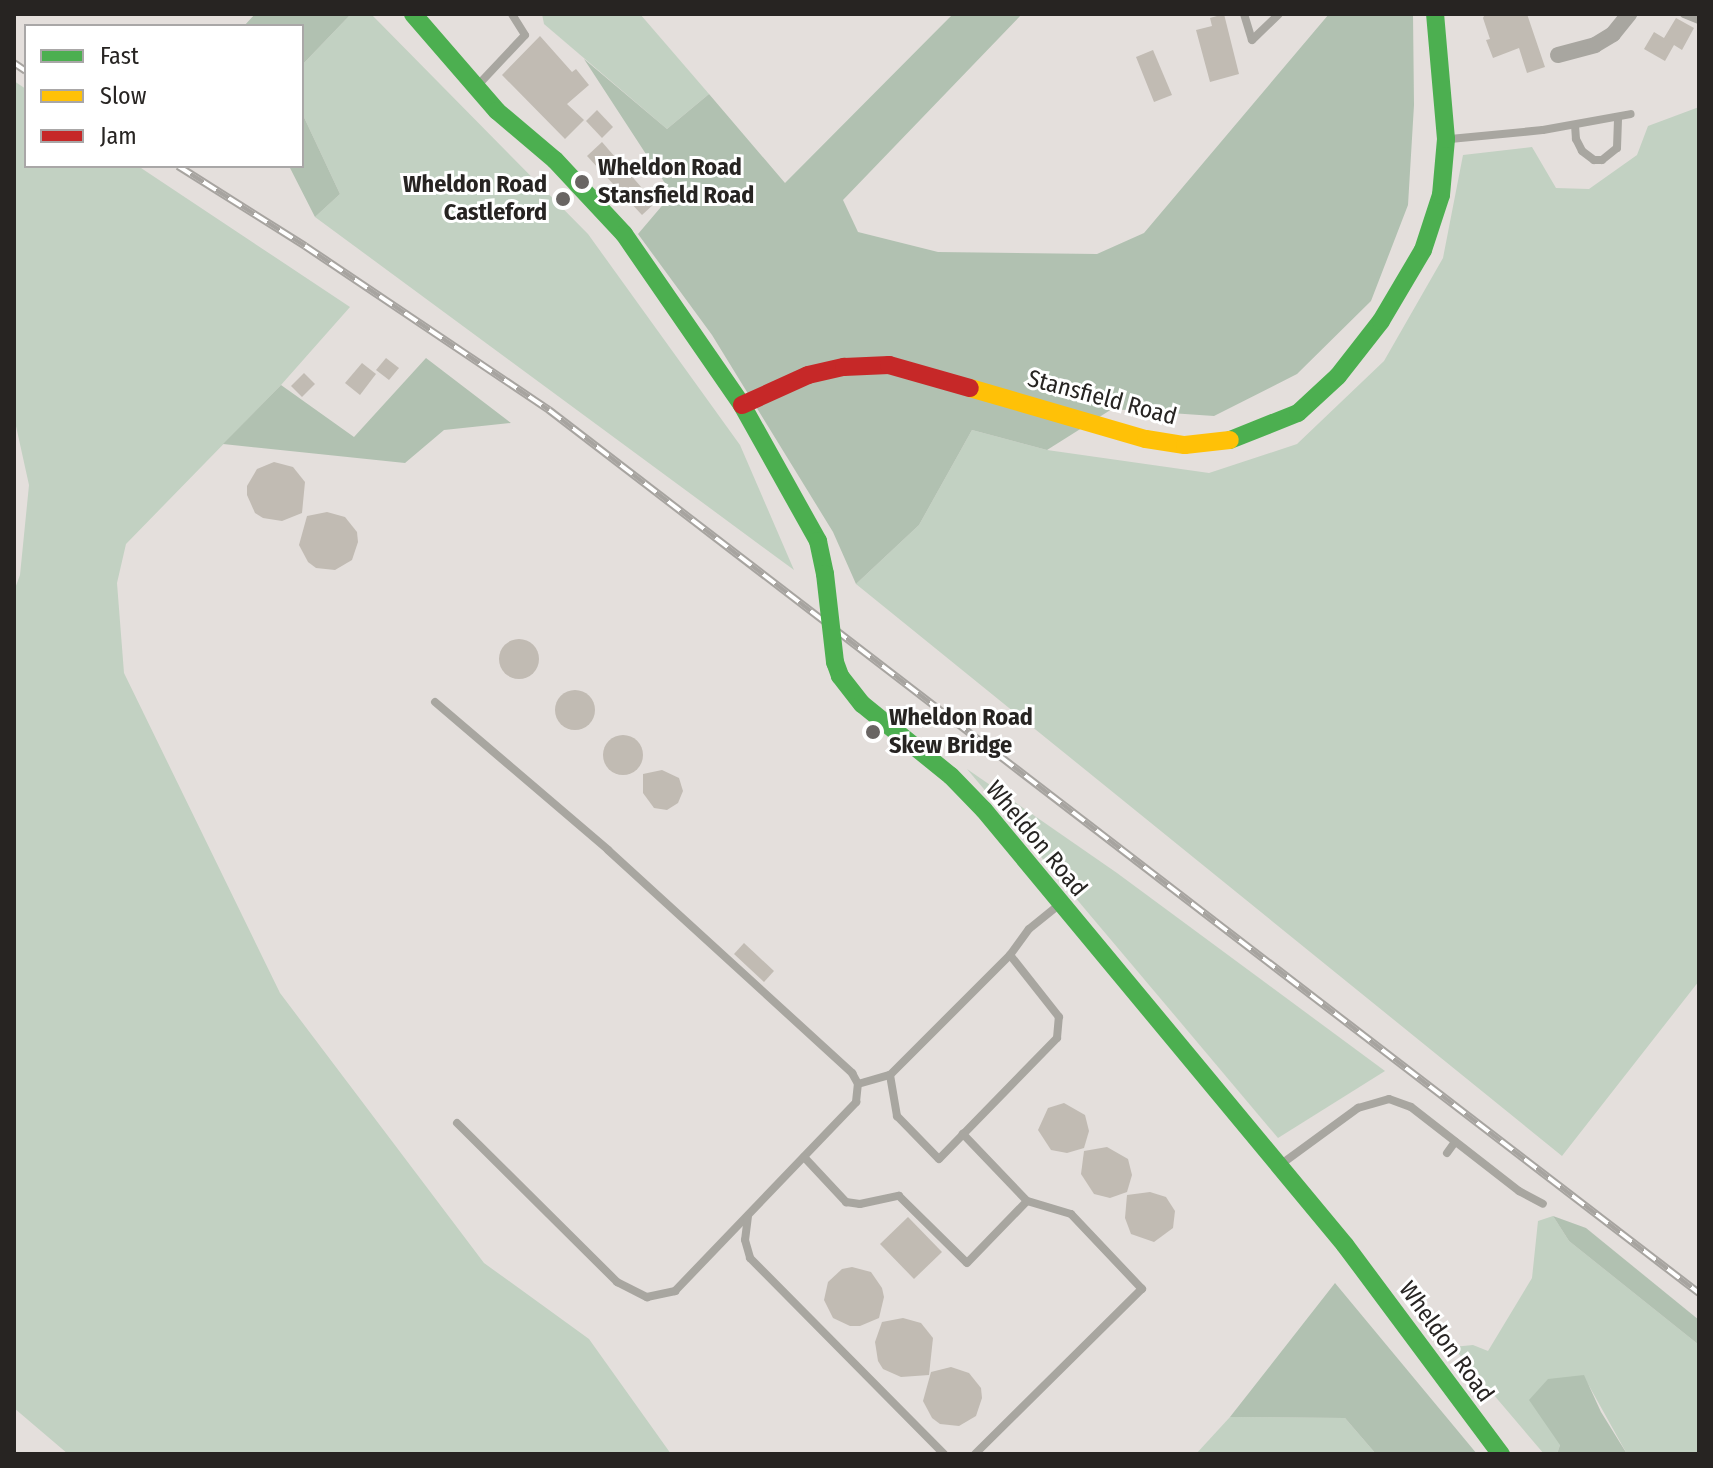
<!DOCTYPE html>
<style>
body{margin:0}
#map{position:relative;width:1713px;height:1468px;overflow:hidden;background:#e4dfdc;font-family:"Fira Sans Condensed",sans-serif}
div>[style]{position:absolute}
.green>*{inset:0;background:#c2d1c2}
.forest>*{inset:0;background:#b1c1b1}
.building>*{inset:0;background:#c1bbb3}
.round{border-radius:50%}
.lane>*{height:8px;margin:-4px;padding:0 4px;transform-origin:4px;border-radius:4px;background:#a8a6a0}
.street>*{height:16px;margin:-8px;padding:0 8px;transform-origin:8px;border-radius:8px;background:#a8a6a0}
.fast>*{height:18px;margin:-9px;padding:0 9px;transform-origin:9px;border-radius:9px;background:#4caf50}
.slow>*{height:18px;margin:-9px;padding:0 9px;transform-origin:9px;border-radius:9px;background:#ffc107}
.jam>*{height:18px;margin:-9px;padding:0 9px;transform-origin:9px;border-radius:9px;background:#c62828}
.rail>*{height:8px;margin-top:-4px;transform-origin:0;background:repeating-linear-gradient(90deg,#fff 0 15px,#a7a4a0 0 30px);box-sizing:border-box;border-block:2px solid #a7a4a0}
.fast-bridge>*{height:18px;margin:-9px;padding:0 9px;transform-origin:9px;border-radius:9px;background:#4caf50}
.dots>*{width:22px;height:22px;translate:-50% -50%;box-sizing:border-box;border:4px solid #fff;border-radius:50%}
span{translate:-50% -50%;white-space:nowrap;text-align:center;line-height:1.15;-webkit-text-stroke:6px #fff;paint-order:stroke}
.poi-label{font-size:24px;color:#272422;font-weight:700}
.left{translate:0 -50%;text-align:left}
.right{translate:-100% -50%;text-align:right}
.street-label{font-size:24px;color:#272422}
.frame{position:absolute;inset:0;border:16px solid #272422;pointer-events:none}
.legend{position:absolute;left:24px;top:24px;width:280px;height:144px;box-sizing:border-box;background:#fff;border:2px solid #a9a7a7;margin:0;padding:10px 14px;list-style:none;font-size:24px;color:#272422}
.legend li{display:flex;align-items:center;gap:16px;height:40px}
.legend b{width:40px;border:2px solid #a9a7a7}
</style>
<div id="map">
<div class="green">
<div style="clip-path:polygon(351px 14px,371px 14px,588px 234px,740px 445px,794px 570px,315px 217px,340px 194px,302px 113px,302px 65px)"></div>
<div style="clip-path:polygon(542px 14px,640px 14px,709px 94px,667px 129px,544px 24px)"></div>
<div style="clip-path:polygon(14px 81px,26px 89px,26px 166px,138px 166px,350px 307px,281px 385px,126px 544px,117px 583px,124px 673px,280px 993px,484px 1263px,589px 1339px,671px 1454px,68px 1454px,14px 1408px,14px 591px,20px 575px,29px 485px,14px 417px)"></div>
<div style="clip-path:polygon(1699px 107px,1699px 981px,1562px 1156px,856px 584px,919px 525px,972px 430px,1047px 450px,1209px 473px,1297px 444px,1384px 361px,1443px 258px,1463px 155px,1532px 147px,1556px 188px,1589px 189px,1637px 155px,1648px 126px)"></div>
<div style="clip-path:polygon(967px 769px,1117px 873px,1385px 1071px,1278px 1138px)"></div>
<div style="clip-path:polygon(1553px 1216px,1569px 1241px,1699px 1345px,1699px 1454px,1627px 1454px,1583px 1375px,1557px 1454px,1544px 1454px,1453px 1347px,1473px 1345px,1488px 1351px,1532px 1278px,1538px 1221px)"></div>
<div style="clip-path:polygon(1230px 1417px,1345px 1418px,1376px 1454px,1196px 1454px)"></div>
</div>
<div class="forest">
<div style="clip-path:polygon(255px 14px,351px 14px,302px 65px,302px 26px,244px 26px)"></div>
<div style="clip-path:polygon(953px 14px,1022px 14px,843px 200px,858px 232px,938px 252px,1097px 254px,1144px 233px,1329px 14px,1413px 14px,1414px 105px,1408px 205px,1371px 301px,1297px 374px,1214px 416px,1112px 409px,1047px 450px,972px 430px,919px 525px,856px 584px,833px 532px,712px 335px,638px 234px,672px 194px,584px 59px,667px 129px,709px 94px,785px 183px)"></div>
<div style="clip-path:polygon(302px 113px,340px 194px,315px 217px,289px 166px,302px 166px)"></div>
<div style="clip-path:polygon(426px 358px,511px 423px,444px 430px,405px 463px,223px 444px,281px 385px,354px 437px)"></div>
<div style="clip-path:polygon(1553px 1216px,1586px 1228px,1699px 1320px,1699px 1345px,1569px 1241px)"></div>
<div style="clip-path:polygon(1335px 1283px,1477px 1454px,1376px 1454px,1345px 1418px,1230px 1417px)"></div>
<div style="clip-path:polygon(1584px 1375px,1601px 1412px,1627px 1454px,1557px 1454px,1560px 1445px,1529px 1400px,1548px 1379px)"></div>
</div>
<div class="building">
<div style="clip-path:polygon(1224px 14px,1239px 74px,1210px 82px,1196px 30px,1212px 26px,1210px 18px)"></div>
<div style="clip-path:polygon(1485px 14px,1527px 14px,1545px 67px,1527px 73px,1519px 48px,1493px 58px,1486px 40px,1490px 39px,1483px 18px)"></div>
<div style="clip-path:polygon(1676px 18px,1694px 28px,1682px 50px,1674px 45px,1665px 61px,1644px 49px,1654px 32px,1664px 38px)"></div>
<div style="clip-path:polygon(540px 36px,572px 72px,576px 69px,589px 85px,567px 104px,584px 120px,565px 139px,502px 75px)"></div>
<div style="clip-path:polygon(1153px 50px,1172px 95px,1154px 102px,1136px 57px)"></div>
<div style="clip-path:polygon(597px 110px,613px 127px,602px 138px,586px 121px)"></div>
<div style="clip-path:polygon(602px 142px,655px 203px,642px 215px,587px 156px)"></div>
<div style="clip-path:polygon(386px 358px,399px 368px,389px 380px,376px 370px)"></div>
<div style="clip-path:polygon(362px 363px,376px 374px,360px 395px,345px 383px)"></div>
<div style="clip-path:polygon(304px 373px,315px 384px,302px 397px,291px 386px)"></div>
<div style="clip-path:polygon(274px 462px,293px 467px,305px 482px,302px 513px,282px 521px,263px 518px,255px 513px,247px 495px,247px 486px,257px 469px)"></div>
<div style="clip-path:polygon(327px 512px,345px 517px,357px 532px,358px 542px,352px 560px,335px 570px,316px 568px,308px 562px,299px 545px,307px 516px)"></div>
<div class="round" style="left:499px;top:639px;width:40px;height:40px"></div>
<div class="round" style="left:555px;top:690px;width:40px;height:40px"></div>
<div class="round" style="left:603px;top:735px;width:40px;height:40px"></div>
<div style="clip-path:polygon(662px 770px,679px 778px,683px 791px,678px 803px,667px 810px,654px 808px,643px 793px,643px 774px)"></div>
<div style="clip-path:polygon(744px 943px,774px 971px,764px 982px,734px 954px)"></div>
<div style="clip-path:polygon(1064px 1103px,1085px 1115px,1089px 1131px,1084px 1148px,1067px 1153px,1051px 1150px,1038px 1130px,1048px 1108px)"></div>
<div style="clip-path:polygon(1107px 1147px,1128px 1159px,1132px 1175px,1127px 1192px,1110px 1198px,1094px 1194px,1081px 1174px,1084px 1151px)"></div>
<div style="clip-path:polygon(1150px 1192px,1166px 1197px,1175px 1211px,1173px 1228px,1154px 1242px,1131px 1234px,1125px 1218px,1127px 1195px)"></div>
<div style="clip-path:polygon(908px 1217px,942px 1252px,914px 1279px,880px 1244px)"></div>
<div style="clip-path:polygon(852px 1267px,871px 1272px,882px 1288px,884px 1297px,879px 1318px,860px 1326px,850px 1326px,833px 1318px,824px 1300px,828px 1282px,842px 1269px)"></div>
<div style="clip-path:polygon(903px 1318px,921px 1323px,933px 1338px,929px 1375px,901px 1377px,883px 1369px,878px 1361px,875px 1342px,882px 1322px)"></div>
<div style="clip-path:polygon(951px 1367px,969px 1373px,981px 1388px,982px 1398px,976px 1416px,959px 1426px,940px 1424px,932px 1418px,923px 1401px,931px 1372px)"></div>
</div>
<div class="lane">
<div style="left:1244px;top:14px;width:27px;rotate:73deg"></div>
<div style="left:1252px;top:40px;width:37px;rotate:-44deg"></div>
<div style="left:1684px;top:14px;width:16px;rotate:22deg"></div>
<div style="left:479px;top:84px;width:67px;rotate:-46.8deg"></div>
<div style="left:525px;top:35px;width:25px;rotate:-122deg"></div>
<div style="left:1575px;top:125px;width:14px;rotate:86deg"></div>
<div style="left:1576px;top:139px;width:13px;rotate:63deg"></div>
<div style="left:1582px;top:151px;width:15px;rotate:37deg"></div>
<div style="left:1594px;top:160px;width:8px"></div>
<div style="left:1602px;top:160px;width:19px;rotate:-39deg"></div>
<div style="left:1617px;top:148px;width:31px;rotate:-88deg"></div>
<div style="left:1450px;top:139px;width:93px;rotate:-5.5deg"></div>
<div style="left:1543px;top:130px;width:89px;rotate:-10.3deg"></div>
<div style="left:435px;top:702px;width:228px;rotate:40.5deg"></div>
<div style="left:608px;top:850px;width:331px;rotate:42.4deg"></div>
<div style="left:852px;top:1073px;width:13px;rotate:61deg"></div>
<div style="left:858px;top:1084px;width:33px;rotate:-16deg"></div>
<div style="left:890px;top:1075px;width:170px;rotate:-45deg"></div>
<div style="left:1010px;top:955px;width:32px;rotate:-54deg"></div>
<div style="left:1029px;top:929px;width:38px;rotate:-39deg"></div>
<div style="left:890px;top:1075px;width:42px;rotate:80.3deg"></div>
<div style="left:897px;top:1116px;width:60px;rotate:45.7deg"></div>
<div style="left:939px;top:1159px;width:169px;rotate:-45.7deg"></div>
<div style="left:1057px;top:1038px;width:21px;rotate:-85deg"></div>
<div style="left:1059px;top:1017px;width:79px;rotate:-128.3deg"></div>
<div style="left:457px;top:1123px;width:226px;rotate:44.8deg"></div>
<div style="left:617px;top:1282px;width:34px;rotate:27deg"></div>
<div style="left:647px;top:1297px;width:29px;rotate:-12deg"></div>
<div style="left:675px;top:1291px;width:262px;rotate:-46.2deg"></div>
<div style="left:856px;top:1102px;width:18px;rotate:-84deg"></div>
<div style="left:1447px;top:1153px;width:14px;rotate:-54deg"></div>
<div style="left:804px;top:1157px;width:62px;rotate:47deg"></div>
<div style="left:846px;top:1202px;width:14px;rotate:8deg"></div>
<div style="left:860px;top:1204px;width:40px;rotate:-12deg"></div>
<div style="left:899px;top:1196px;width:95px;rotate:44.6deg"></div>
<div style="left:967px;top:1263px;width:86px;rotate:-45.9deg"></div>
<div style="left:1027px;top:1201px;width:93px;rotate:-133.7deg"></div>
<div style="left:1280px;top:1165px;width:97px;rotate:-36.2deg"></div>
<div style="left:1358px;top:1108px;width:32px;rotate:-16deg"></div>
<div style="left:1389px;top:1099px;width:23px;rotate:20deg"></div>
<div style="left:1411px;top:1107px;width:137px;rotate:37.9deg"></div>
<div style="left:1519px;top:1191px;width:27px;rotate:28deg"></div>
<div style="left:748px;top:1216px;width:24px;rotate:97deg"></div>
<div style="left:745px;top:1240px;width:19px;rotate:74deg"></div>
<div style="left:750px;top:1258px;width:276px;rotate:45.3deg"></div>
<div style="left:975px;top:1454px;width:235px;rotate:-44.7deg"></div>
<div style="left:1142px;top:1289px;width:103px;rotate:-133.4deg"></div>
<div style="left:1071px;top:1214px;width:46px;rotate:-163.5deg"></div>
</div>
<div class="street">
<div style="left:1558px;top:55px;width:38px;rotate:-15deg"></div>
<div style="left:1595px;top:45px;width:21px;rotate:-31deg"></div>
<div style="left:1613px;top:34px;width:26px;rotate:-51deg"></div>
</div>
<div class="fast">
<div style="left:413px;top:14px;width:128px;rotate:49.1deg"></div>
<div style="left:497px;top:111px;width:76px;rotate:40.2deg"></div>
<div style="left:555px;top:160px;width:101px;rotate:47deg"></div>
<div style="left:624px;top:234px;width:208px;rotate:55.4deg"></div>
<div style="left:742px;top:405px;width:156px;rotate:60.8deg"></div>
<div style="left:818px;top:541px;width:34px;rotate:78deg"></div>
<div style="left:1230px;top:440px;width:73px;rotate:-21.7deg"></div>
<div style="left:1298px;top:413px;width:54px;rotate:-42.8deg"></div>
<div style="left:1338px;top:376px;width:70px;rotate:-52deg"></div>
<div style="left:1381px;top:321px;width:82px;rotate:-59.4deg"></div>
<div style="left:1423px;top:250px;width:58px;rotate:-71.9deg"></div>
<div style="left:1441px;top:195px;width:56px;rotate:-84.9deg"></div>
<div style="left:1446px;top:139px;width:125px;rotate:-95deg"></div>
<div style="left:835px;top:662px;width:15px;rotate:70deg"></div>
<div style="left:840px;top:676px;width:36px;rotate:52deg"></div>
<div style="left:862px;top:704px;width:114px;rotate:39deg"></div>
<div style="left:951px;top:776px;width:47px;rotate:45.9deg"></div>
<div style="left:984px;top:810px;width:565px;rotate:50.31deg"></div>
<div style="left:1345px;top:1245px;width:261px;rotate:53.3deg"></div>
</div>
<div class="slow">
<div style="left:970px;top:388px;width:183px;rotate:16.2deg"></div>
<div style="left:1146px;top:439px;width:39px;rotate:9deg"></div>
<div style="left:1185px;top:445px;width:45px;rotate:-6.3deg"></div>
</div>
<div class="jam">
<div style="left:742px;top:405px;width:72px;rotate:-24.4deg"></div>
<div style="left:808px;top:375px;width:37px;rotate:-13deg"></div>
<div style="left:844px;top:367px;width:45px;rotate:-2.5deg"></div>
<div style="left:889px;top:365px;width:84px;rotate:15.9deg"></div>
</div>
<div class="rail">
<div style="left:14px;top:63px;width:14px;rotate:34deg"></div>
<div style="left:178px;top:166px;width:150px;rotate:32.2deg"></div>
<div style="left:305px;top:246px;width:294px;rotate:33.9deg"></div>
<div style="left:549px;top:410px;width:1450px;rotate:37.52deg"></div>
</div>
<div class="fast-bridge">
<div style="left:825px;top:574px;width:89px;rotate:83.5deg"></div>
</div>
<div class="dots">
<div style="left:582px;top:182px;background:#696563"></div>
<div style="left:563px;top:199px;background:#696563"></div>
<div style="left:873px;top:732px;background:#696563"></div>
</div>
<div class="poi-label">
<span class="left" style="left:598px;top:182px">Wheldon Road<br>Stansfield Road</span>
<span class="right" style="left:547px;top:199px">Wheldon Road<br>Castleford</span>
<span class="left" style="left:889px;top:732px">Wheldon Road<br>Skew Bridge</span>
</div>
<div class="street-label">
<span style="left:1102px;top:398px;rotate:15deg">Stansfield Road</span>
<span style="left:1036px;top:839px;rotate:50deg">Wheldon Road</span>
<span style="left:1446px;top:1342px;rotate:54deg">Wheldon Road</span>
</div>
<div class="frame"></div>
<ul class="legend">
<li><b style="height:10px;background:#4caf50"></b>Fast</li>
<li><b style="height:10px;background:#ffc107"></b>Slow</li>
<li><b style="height:10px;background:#c62828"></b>Jam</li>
</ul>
</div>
